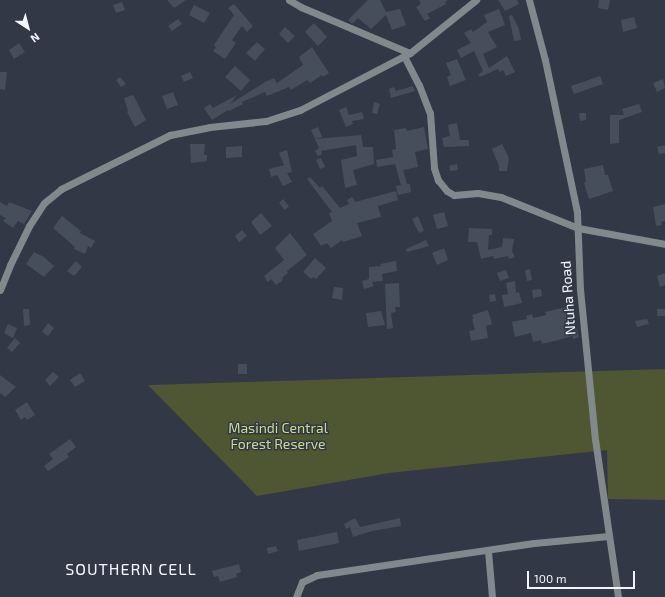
<!DOCTYPE html>
<style>
body{margin:0}
#map{position:relative;width:665px;height:597px;overflow:hidden;background:#323845;font-family:"Exo 2",sans-serif}
div>[style]{position:absolute}
.green>*{inset:0;background:#4f5632}
.building>*{inset:0;background:#474e5b}
.street>*{height:7px;margin:-3.5px;padding:0 3.5px;transform-origin:3.5px;border-radius:3.5px;background:#81898d}
span{translate:-50% -50%;white-space:nowrap;text-align:center;line-height:1.15;-webkit-text-stroke:3px #323845;paint-order:stroke}
.street-label{font-size:14px;color:#f1f5fd}
.park-label{font-size:14px;color:#ccdb8c}
.quarter-label{font-size:16px;color:#f1f5fd;letter-spacing:1px}
.north{position:absolute;left:8px;top:8px;width:40px;height:40px;-webkit-text-stroke:3px #323845;paint-order:stroke;rotate:144deg;font-size:11px;font-weight:700;line-height:16px;text-align:center;color:#f1f5fd}
.north::after{content:'';display:block;margin:auto;width:14px;height:18px;background:#f1f5fd;clip-path:polygon(50% 0,100% 100%,50% 72%,0 100%)}
.scale{position:absolute;left:527px;top:571px;width:108px;height:18px;box-sizing:border-box;border:2px solid #f1f5fd;border-top:0;padding-left:5px;font-size:12px;line-height:14px;white-space:nowrap;color:#f1f5fd;-webkit-text-stroke:3px #323845;paint-order:stroke}
</style>
<div id="map">
<div class="green">
<div style="clip-path:polygon(665px 369px,665px 500px,608px 499px,607px 450px,389px 473px,257px 496px,148px 385px)"></div>
</div>
<div class="building">
<div style="clip-path:polygon(167px 0,186px 0,174px 8px)"></div>
<div style="clip-path:polygon(368px 0,380px 0,386px 12px,400px 9px,406px 25px,392px 30px,386px 15px,371px 29px,358px 18px,353px 23px,351px 23px,348px 20px)"></div>
<div style="clip-path:polygon(419px 0,448px 0,445px 2px,446px 4px,427px 14px,430px 18px,425px 21px,416px 7px,421px 4px)"></div>
<div style="clip-path:polygon(498px 0,517px 0,519px 4px,505px 11px)"></div>
<div style="clip-path:polygon(599px 0,610px 0,608px 10px,598px 8px)"></div>
<div style="clip-path:polygon(122px 2px,125px 10px,116px 13px,113px 5px)"></div>
<div style="clip-path:polygon(234px 4px,253px 26px,247px 32px,242px 26px,232px 40px,236px 43px,225px 59px,213px 51px,216px 47px,214px 45px,234px 15px,228px 8px)"></div>
<div style="clip-path:polygon(194px 5px,210px 13px,204px 23px,189px 15px)"></div>
<div style="clip-path:polygon(499px 9px,505px 25px,488px 32px,497px 47px,483px 54px,489px 68px,507px 56px,515px 72px,506px 76px,503px 70px,500px 72px,498px 69px,480px 77px,478px 75px,483px 71px,474px 51px,461px 58px,457px 50px,471px 43px,464px 33px,471px 29px,473px 32px,487px 22px,484px 15px)"></div>
<div style="clip-path:polygon(512px 15px,519px 29px,521px 40px,514px 41px,509px 16px)"></div>
<div style="clip-path:polygon(634px 17px,637px 28px,623px 32px,621px 20px)"></div>
<div style="clip-path:polygon(178px 19px,182px 24px,172px 31px,168px 26px)"></div>
<div style="clip-path:polygon(314px 23px,327px 37px,318px 46px,305px 32px)"></div>
<div style="clip-path:polygon(285px 27px,295px 36px,288px 43px,279px 34px)"></div>
<div style="clip-path:polygon(257px 42px,265px 49px,255px 61px,246px 53px)"></div>
<div style="clip-path:polygon(19px 43px,25px 52px,14px 59px,9px 50px)"></div>
<div style="clip-path:polygon(312px 47px,329px 73px,323px 77px,322px 75px,310px 83px,307px 80px,291px 90px,289px 87px,267px 96px,265px 92px,242px 102px,243px 104px,229px 111px,228px 110px,212px 120px,204px 108px,210px 104px,213px 108px,237px 95px,230px 104px,265px 82px,274px 78px,277px 83px,303px 65px,299px 57px)"></div>
<div style="clip-path:polygon(457px 59px,466px 80px,450px 86px,447px 77px,451px 75px,446px 63px)"></div>
<div style="clip-path:polygon(235px 66px,250px 80px,241px 91px,225px 77px)"></div>
<div style="clip-path:polygon(0 72px,7px 72px,5px 90px,0 89px)"></div>
<div style="clip-path:polygon(190px 72px,193px 78px,184px 82px,181px 76px)"></div>
<div style="clip-path:polygon(600px 76px,603px 84px,574px 94px,571px 86px)"></div>
<div style="clip-path:polygon(120px 77px,126px 84px,121px 87px,116px 80px)"></div>
<div style="clip-path:polygon(663px 79px,665px 88px,657px 92px,653px 83px)"></div>
<div style="clip-path:polygon(413px 86px,415px 91px,391px 98px,389px 89px,394px 87px,396px 91px)"></div>
<div style="clip-path:polygon(173px 92px,178px 105px,167px 109px,162px 96px)"></div>
<div style="clip-path:polygon(133px 95px,146px 120px,135px 127px,127px 112px,128px 111px,124px 98px)"></div>
<div style="clip-path:polygon(374px 102px,380px 104px,377px 114px,372px 113px)"></div>
<div style="clip-path:polygon(639px 104px,642px 112px,619px 120px,619px 143px,610px 144px,610px 115px,624px 115px,622px 109px)"></div>
<div style="clip-path:polygon(346px 107px,349px 115px,362px 112px,364px 119px,352px 121px,353px 124px,346px 127px,339px 110px)"></div>
<div style="clip-path:polygon(579px 113px,586px 113px,586px 120px,580px 121px)"></div>
<div style="clip-path:polygon(457px 123px,460px 140px,469px 140px,469px 146px,444px 147px,442px 138px,450px 136px,448px 125px)"></div>
<div style="clip-path:polygon(318px 127px,322px 137px,316px 139px,361px 135px,363px 147px,373px 147px,374px 164px,353px 170px,357px 185px,345px 188px,341px 160px,357px 156px,356px 145px,321px 151px,322px 154px,318px 156px,315px 151px,319px 148px,311px 130px)"></div>
<div style="clip-path:polygon(424px 127px,428px 149px,415px 152px,418px 167px,403px 170px,407px 184px,410px 184px,411px 192px,398px 195px,396px 186px,401px 185px,395px 164px,377px 167px,376px 160px,393px 157px,392px 150px,396px 149px,394px 130px,406px 128px,407px 131px)"></div>
<div style="clip-path:polygon(190px 144px,205px 144px,204px 155px,207px 155px,207px 161px,191px 163px)"></div>
<div style="clip-path:polygon(502px 144px,509px 158px,507px 171px,499px 171px,499px 166px,492px 149px)"></div>
<div style="clip-path:polygon(665px 145px,665px 153px,659px 154px,657px 147px)"></div>
<div style="clip-path:polygon(242px 146px,242px 157px,226px 158px,226px 147px)"></div>
<div style="clip-path:polygon(287px 150px,292px 172px,287px 173px,292px 182px,283px 186px,277px 175px,271px 177px,269px 169px,284px 165px,279px 153px)"></div>
<div style="clip-path:polygon(321px 158px,325px 167px,320px 169px,316px 160px)"></div>
<div style="clip-path:polygon(457px 164px,458px 170px,450px 171px,449px 166px)"></div>
<div style="clip-path:polygon(603px 165px,605px 175px,608px 175px,613px 191px,589px 199px,584px 183px,586px 182px,584px 169px)"></div>
<div style="clip-path:polygon(310px 177px,320px 188px,322px 186px,340px 208px,349px 204px,347px 200px,352px 197px,355px 202px,396px 191px,398px 200px,378px 206px,381px 217px,357px 223px,362px 236px,343px 242px,342px 240px,331px 248px,327px 243px,321px 246px,313px 234px,332px 221px,329px 213px,332px 212px,307px 179px)"></div>
<div style="clip-path:polygon(283px 199px,289px 206px,285px 210px,279px 203px)"></div>
<div style="clip-path:polygon(0 202px,7px 206px,9px 202px,32px 211px,24px 224px,18px 221px,13px 228px,3px 221px,6px 218px,0 215px)"></div>
<div style="clip-path:polygon(665px 204px,665px 221px,661px 222px,662px 225px,656px 226px,653px 207px)"></div>
<div style="clip-path:polygon(444px 212px,448px 226px,437px 229px,433px 215px)"></div>
<div style="clip-path:polygon(261px 213px,272px 226px,260px 235px,251px 222px)"></div>
<div style="clip-path:polygon(62px 216px,81px 231px,80px 233px,95px 241px,91px 248px,88px 246px,85px 254px,74px 249px,75px 247px,53px 228px)"></div>
<div style="clip-path:polygon(418px 216px,424px 231px,419px 233px,412px 219px)"></div>
<div style="clip-path:polygon(469px 228px,492px 229px,492px 235px,489px 235px,488px 250px,502px 247px,503px 238px,514px 239px,512px 251px,515px 257px,509px 259px,508px 256px,494px 259px,493px 256px,481px 259px,477px 242px,468px 242px)"></div>
<div style="clip-path:polygon(242px 230px,247px 236px,239px 242px,235px 236px)"></div>
<div style="clip-path:polygon(290px 233px,307px 255px,287px 271px,288px 273px,282px 278px,283px 280px,276px 285px,271px 279px,268px 282px,264px 276px,284px 260px,275px 248px)"></div>
<div style="clip-path:polygon(426px 240px,429px 246px,407px 252px,406px 249px)"></div>
<div style="clip-path:polygon(444px 248px,448px 260px,437px 265px,432px 253px)"></div>
<div style="clip-path:polygon(34px 252px,44px 257px,54px 266px,44px 277px,26px 264px)"></div>
<div style="clip-path:polygon(315px 258px,326px 268px,316px 279px,313px 277px,311px 279px,303px 272px)"></div>
<div style="clip-path:polygon(76px 261px,82px 267px,74px 276px,67px 271px)"></div>
<div style="clip-path:polygon(396px 261px,397px 271px,382px 274px,383px 281px,372px 282px,374px 286px,364px 289px,362px 281px,369px 279px,369px 267px,381px 266px,380px 264px)"></div>
<div style="clip-path:polygon(530px 269px,532px 280px,527px 281px,525px 270px)"></div>
<div style="clip-path:polygon(506px 270px,509px 278px,500px 281px,497px 273px)"></div>
<div style="clip-path:polygon(665px 273px,665px 285px,660px 287px,657px 276px)"></div>
<div style="clip-path:polygon(515px 281px,516px 293px,519px 292px,522px 303px,504px 307px,502px 295px,508px 294px,506px 283px)"></div>
<div style="clip-path:polygon(399px 283px,400px 307px,395px 307px,396px 312px,391px 313px,393px 328px,387px 329px,385px 284px)"></div>
<div style="clip-path:polygon(334px 287px,343px 288px,342px 300px,332px 298px)"></div>
<div style="clip-path:polygon(541px 289px,542px 296px,533px 298px,532px 290px)"></div>
<div style="clip-path:polygon(495px 294px,496px 301px,490px 302px,489px 295px)"></div>
<div style="clip-path:polygon(570px 306px,579px 337px,573px 339px,573px 336px,542px 344px,541px 340px,533px 342px,531px 333px,515px 337px,512px 322px,527px 319px,526px 316px,532px 314px,533px 318px,546px 315px,545px 312px)"></div>
<div style="clip-path:polygon(23px 309px,29px 309px,30px 325px,24px 326px)"></div>
<div style="clip-path:polygon(657px 309px,665px 309px,665px 316px,657px 316px)"></div>
<div style="clip-path:polygon(488px 310px,492px 324px,486px 326px,488px 338px,471px 341px,469px 331px,475px 330px,472px 319px,474px 319px,472px 315px)"></div>
<div style="clip-path:polygon(381px 311px,385px 325px,368px 327px,366px 313px)"></div>
<div style="clip-path:polygon(647px 319px,649px 324px,637px 327px,635px 321px)"></div>
<div style="clip-path:polygon(48px 323px,54px 328px,48px 336px,42px 332px)"></div>
<div style="clip-path:polygon(8px 324px,17px 328px,13px 338px,4px 333px)"></div>
<div style="clip-path:polygon(15px 338px,20px 343px,12px 352px,7px 348px)"></div>
<div style="clip-path:polygon(238px 364px,247px 364px,247px 374px,238px 374px)"></div>
<div style="clip-path:polygon(53px 372px,59px 377px,50px 386px,45px 380px)"></div>
<div style="clip-path:polygon(80px 373px,85px 381px,75px 387px,70px 380px)"></div>
<div style="clip-path:polygon(0 375px,16px 387px,5px 397px,0 393px)"></div>
<div style="clip-path:polygon(27px 402px,35px 415px,27px 420px,25px 417px,21px 420px,15px 410px)"></div>
<div style="clip-path:polygon(70px 439px,76px 447px,67px 454px,69px 457px,48px 471px,44px 466px,53px 459px,49px 454px)"></div>
<div style="clip-path:polygon(355px 518px,360px 527px,400px 518px,401px 526px,372px 531px,353px 537px,350px 527px,346px 529px,344px 524px)"></div>
<div style="clip-path:polygon(337px 532px,339px 543px,299px 551px,297px 540px)"></div>
<div style="clip-path:polygon(276px 546px,278px 551px,268px 554px,267px 548px)"></div>
<div style="clip-path:polygon(239px 564px,241px 572px,236px 574px,237px 577px,220px 582px,218px 576px,214px 577px,212px 571px)"></div>
</div>
<div class="street">
<div style="left:289px;top:0;width:14px;rotate:30deg"></div>
<div style="left:301px;top:7px;width:118px;rotate:22.9deg"></div>
<div style="left:529px;top:0;width:62px;rotate:75.1deg"></div>
<div style="left:545px;top:60px;width:155px;rotate:78.1deg"></div>
<div style="left:577px;top:212px;width:77px;rotate:87.8deg"></div>
<div style="left:580px;top:289px;width:151px;rotate:84.3deg"></div>
<div style="left:595px;top:439px;width:160px;rotate:81.7deg"></div>
<div style="left:404px;top:56px;width:33px;rotate:63deg"></div>
<div style="left:419px;top:85px;width:30px;rotate:69deg"></div>
<div style="left:430px;top:113px;width:55px;rotate:85.8deg"></div>
<div style="left:434px;top:168px;width:13px;rotate:72deg"></div>
<div style="left:438px;top:180px;width:14px;rotate:51deg"></div>
<div style="left:447px;top:191px;width:8px;rotate:30deg"></div>
<div style="left:454px;top:195px;width:24px;rotate:-5deg"></div>
<div style="left:478px;top:193px;width:23px;rotate:10deg"></div>
<div style="left:501px;top:197px;width:83px;rotate:21.9deg"></div>
<div style="left:578px;top:228px;width:88px;rotate:10.4deg"></div>
<div style="left:0;top:290px;width:27px;rotate:-68deg"></div>
<div style="left:10px;top:265px;width:43px;rotate:-64deg"></div>
<div style="left:29px;top:226px;width:27px;rotate:-57deg"></div>
<div style="left:44px;top:203px;width:22px;rotate:-39deg"></div>
<div style="left:61px;top:189px;width:122px;rotate:-26.4deg"></div>
<div style="left:170px;top:135px;width:41px;rotate:-11.3deg"></div>
<div style="left:210px;top:127px;width:56px;rotate:-6.1deg"></div>
<div style="left:266px;top:121px;width:36px;rotate:-18deg"></div>
<div style="left:300px;top:110px;width:124px;rotate:-27.4deg"></div>
<div style="left:410px;top:53px;width:85px;rotate:-38.8deg"></div>
<div style="left:488px;top:551px;width:46px;rotate:85deg"></div>
<div style="left:296px;top:597px;width:16px;rotate:-68deg"></div>
<div style="left:302px;top:582px;width:17px;rotate:-25deg"></div>
<div style="left:317px;top:575px;width:219px;rotate:-8.4deg"></div>
<div style="left:534px;top:543px;width:75px;rotate:-5.3deg"></div>
</div>
<div class="street-label">
<span style="left:568px;top:298px;rotate:-94deg">Ntuha Road</span>
</div>
<div class="park-label">
<span style="left:278px;top:436px">Masindi Central<br>Forest Reserve</span>
</div>
<div class="quarter-label">
<span style="left:131px;top:569px">SOUTHERN CELL</span>
</div>
<div class="north">N</div>
<div class="scale">100 m</div>
</div>
